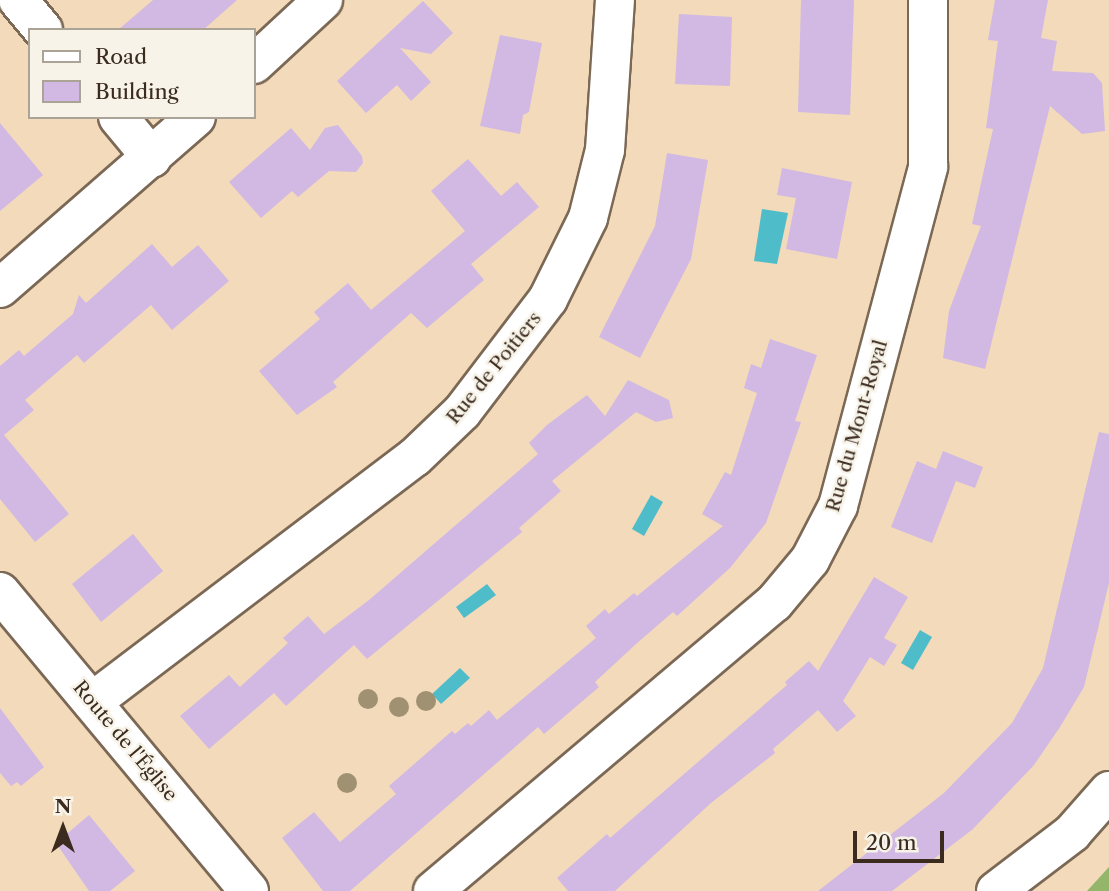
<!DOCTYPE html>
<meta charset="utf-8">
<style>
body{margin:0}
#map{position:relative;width:1109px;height:891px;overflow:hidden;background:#f3daba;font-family:"Libre Caslon Text",serif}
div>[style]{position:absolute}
.forest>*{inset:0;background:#93b66a}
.water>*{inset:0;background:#4fbcc9}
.building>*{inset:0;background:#d1b9e4}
.roads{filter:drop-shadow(2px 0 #7b6855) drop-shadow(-2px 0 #7b6855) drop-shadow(0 2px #7b6855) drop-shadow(0 -2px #7b6855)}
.minor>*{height:38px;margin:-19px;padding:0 19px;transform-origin:19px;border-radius:19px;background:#fff}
.trees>*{width:20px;height:20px;margin:-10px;border-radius:50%;background:#9f9171}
span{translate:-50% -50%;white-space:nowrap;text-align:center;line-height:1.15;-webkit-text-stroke:5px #f7f3e8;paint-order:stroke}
.street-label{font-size:19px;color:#3b2a1e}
.legend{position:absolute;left:28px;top:28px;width:228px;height:91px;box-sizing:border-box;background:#f7f3e8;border:2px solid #aca397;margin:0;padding:9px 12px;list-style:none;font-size:21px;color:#3b2a1e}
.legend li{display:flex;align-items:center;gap:14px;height:35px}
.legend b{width:35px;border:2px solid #aca397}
.north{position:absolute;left:28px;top:793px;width:70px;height:70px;-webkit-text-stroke:5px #f7f3e8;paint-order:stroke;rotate:0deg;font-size:19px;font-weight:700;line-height:28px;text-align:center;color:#3b2a1e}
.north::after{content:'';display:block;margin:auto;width:24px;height:32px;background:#3b2a1e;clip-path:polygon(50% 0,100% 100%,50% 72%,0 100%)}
.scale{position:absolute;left:853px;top:831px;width:91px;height:32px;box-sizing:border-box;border:4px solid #3b2a1e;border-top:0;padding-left:9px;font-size:21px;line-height:24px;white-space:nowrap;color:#3b2a1e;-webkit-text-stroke:5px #f7f3e8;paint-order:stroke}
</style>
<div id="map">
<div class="forest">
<div style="clip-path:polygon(1109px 867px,1109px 891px,1087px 891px)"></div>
</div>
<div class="water">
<div style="clip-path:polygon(762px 209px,788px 213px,777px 264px,754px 261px)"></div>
<div style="clip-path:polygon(651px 495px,663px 502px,644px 536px,632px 529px)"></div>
<div style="clip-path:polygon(487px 584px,496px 595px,464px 618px,456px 607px)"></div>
<div style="clip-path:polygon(920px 630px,932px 637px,913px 670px,901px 663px)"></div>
<div style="clip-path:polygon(460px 668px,470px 678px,441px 704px,432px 694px)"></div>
</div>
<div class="building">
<div style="clip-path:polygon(153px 0,237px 0,203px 30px,118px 30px)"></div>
<div style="clip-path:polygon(801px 0,854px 0,850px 115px,798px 112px)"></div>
<div style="clip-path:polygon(995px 0,1048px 0,1041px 38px,1057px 41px,1052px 71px,1093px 73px,1102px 83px,1105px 131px,1082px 134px,1050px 106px,985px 369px,943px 358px,949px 311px,981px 226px,972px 224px,993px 129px,986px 128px,998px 41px,988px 40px)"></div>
<div style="clip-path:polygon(423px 1px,453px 33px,431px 54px,400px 48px,431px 82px,411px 101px,397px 85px,366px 113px,337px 81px)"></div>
<div style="clip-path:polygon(679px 14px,732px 17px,730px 86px,675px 84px)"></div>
<div style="clip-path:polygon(500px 35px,542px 43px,529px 112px,523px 115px,520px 134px,480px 126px)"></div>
<div style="clip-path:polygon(0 123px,43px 175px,0 211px)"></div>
<div style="clip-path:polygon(338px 125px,362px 156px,363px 163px,356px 172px,329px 171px,298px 197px,292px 191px,261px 218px,229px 182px,291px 128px,310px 150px,325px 128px)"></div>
<div style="clip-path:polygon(667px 153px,708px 160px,691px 259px,640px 358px,599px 337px,655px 226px)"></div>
<div style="clip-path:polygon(468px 159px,501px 196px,517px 182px,539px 207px,471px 264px,484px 280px,427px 328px,411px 313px,333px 382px,337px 387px,297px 415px,259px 371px,320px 319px,314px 312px,348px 283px,371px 310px,465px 231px,431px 191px)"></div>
<div style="clip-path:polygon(782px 168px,852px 182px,837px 259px,786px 249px,796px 198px,777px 195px)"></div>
<div style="clip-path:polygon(152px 244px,172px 267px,198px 245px,229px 281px,172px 330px,151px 305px,84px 363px,77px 355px,25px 400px,34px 410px,4px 435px,69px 514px,35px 542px,0 499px,0 366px,19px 350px,24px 356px,73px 314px,79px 295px,86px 303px)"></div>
<div style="clip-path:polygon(770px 339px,817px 355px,795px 421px,801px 422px,766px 523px,730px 568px,677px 616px,673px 612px,636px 644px,595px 682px,599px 687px,544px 734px,538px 727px,350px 891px,323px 891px,282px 838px,314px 812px,340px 842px,396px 794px,389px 786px,452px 731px,455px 734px,468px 723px,471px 726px,489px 710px,497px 720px,596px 638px,586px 626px,605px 609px,609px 614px,634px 593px,637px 596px,723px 526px,702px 514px,725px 472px,731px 475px,757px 393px,744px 388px,751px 364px,761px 368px)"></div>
<div style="clip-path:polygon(628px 380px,669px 400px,673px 418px,656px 422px,636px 412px,552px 481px,561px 491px,519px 528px,522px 532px,367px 659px,354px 645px,286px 706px,274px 693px,209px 749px,180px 716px,229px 675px,240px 687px,288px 643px,283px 638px,308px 616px,324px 634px,369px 600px,538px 454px,529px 443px,547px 425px,587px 395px,605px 416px)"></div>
<div style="clip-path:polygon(1099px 432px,1109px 434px,1109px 583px,1084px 687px,1060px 727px,1034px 765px,973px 829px,892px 891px,818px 891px,944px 793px,1012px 723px,1043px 668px)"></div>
<div style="clip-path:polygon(943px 451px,983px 467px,975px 488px,956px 481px,932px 543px,891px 527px,917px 461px,936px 469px)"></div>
<div style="clip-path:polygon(133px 534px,163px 571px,101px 622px,72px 584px)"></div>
<div style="clip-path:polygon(874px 577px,908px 597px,884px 638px,897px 645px,884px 666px,870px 657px,843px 701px,856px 716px,837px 732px,818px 710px,773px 749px,775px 753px,711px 803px,615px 891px,568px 891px,557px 878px,607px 834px,610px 838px,787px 685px,785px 682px,809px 661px,818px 671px)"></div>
<div style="clip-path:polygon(0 708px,44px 767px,21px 786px,17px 782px,11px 786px,0 773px)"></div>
<div style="clip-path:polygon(89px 815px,135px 871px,110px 891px,89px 891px,56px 843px)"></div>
</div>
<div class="roads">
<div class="minor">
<div style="left:18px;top:0;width:39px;rotate:50deg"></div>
<div style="left:254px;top:64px;width:94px;rotate:-42.8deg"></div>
<div style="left:118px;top:117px;width:53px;rotate:50.3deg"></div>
<div style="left:0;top:288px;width:260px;rotate:-41.1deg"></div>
<div style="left:0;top:592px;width:389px;rotate:50.2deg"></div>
<div style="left:92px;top:702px;width:405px;rotate:-37.2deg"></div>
<div style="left:415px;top:457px;width:65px;rotate:-43.8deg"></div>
<div style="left:462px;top:412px;width:142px;rotate:-52.7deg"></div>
<div style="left:548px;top:299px;width:90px;rotate:-63.7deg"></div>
<div style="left:588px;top:218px;width:70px;rotate:-76deg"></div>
<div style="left:605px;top:150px;width:150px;rotate:-86.2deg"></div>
<div style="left:433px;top:891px;width:446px;rotate:-40.2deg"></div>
<div style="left:774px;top:603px;width:56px;rotate:-50.1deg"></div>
<div style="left:810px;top:560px;width:61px;rotate:-62.6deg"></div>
<div style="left:838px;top:506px;width:351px;rotate:-75.1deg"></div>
<div style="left:928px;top:167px;width:167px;rotate:-90deg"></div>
<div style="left:996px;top:891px;width:96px;rotate:-37.3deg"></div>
<div style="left:1072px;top:833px;width:56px;rotate:-48.6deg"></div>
</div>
</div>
<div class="trees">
<div style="left:368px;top:699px"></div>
<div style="left:426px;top:701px"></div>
<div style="left:399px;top:707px"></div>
<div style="left:347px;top:783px"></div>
</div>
<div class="street-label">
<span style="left:494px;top:368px;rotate:-51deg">Rue de Poitiers</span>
<span style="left:857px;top:426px;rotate:-74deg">Rue du Mont-Royal</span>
<span style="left:125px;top:741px;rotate:50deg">Route de l'Église</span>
</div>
<ul class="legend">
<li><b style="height:9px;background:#fff"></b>Road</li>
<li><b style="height:19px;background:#d1b9e4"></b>Building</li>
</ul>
<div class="north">N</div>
<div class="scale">20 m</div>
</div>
